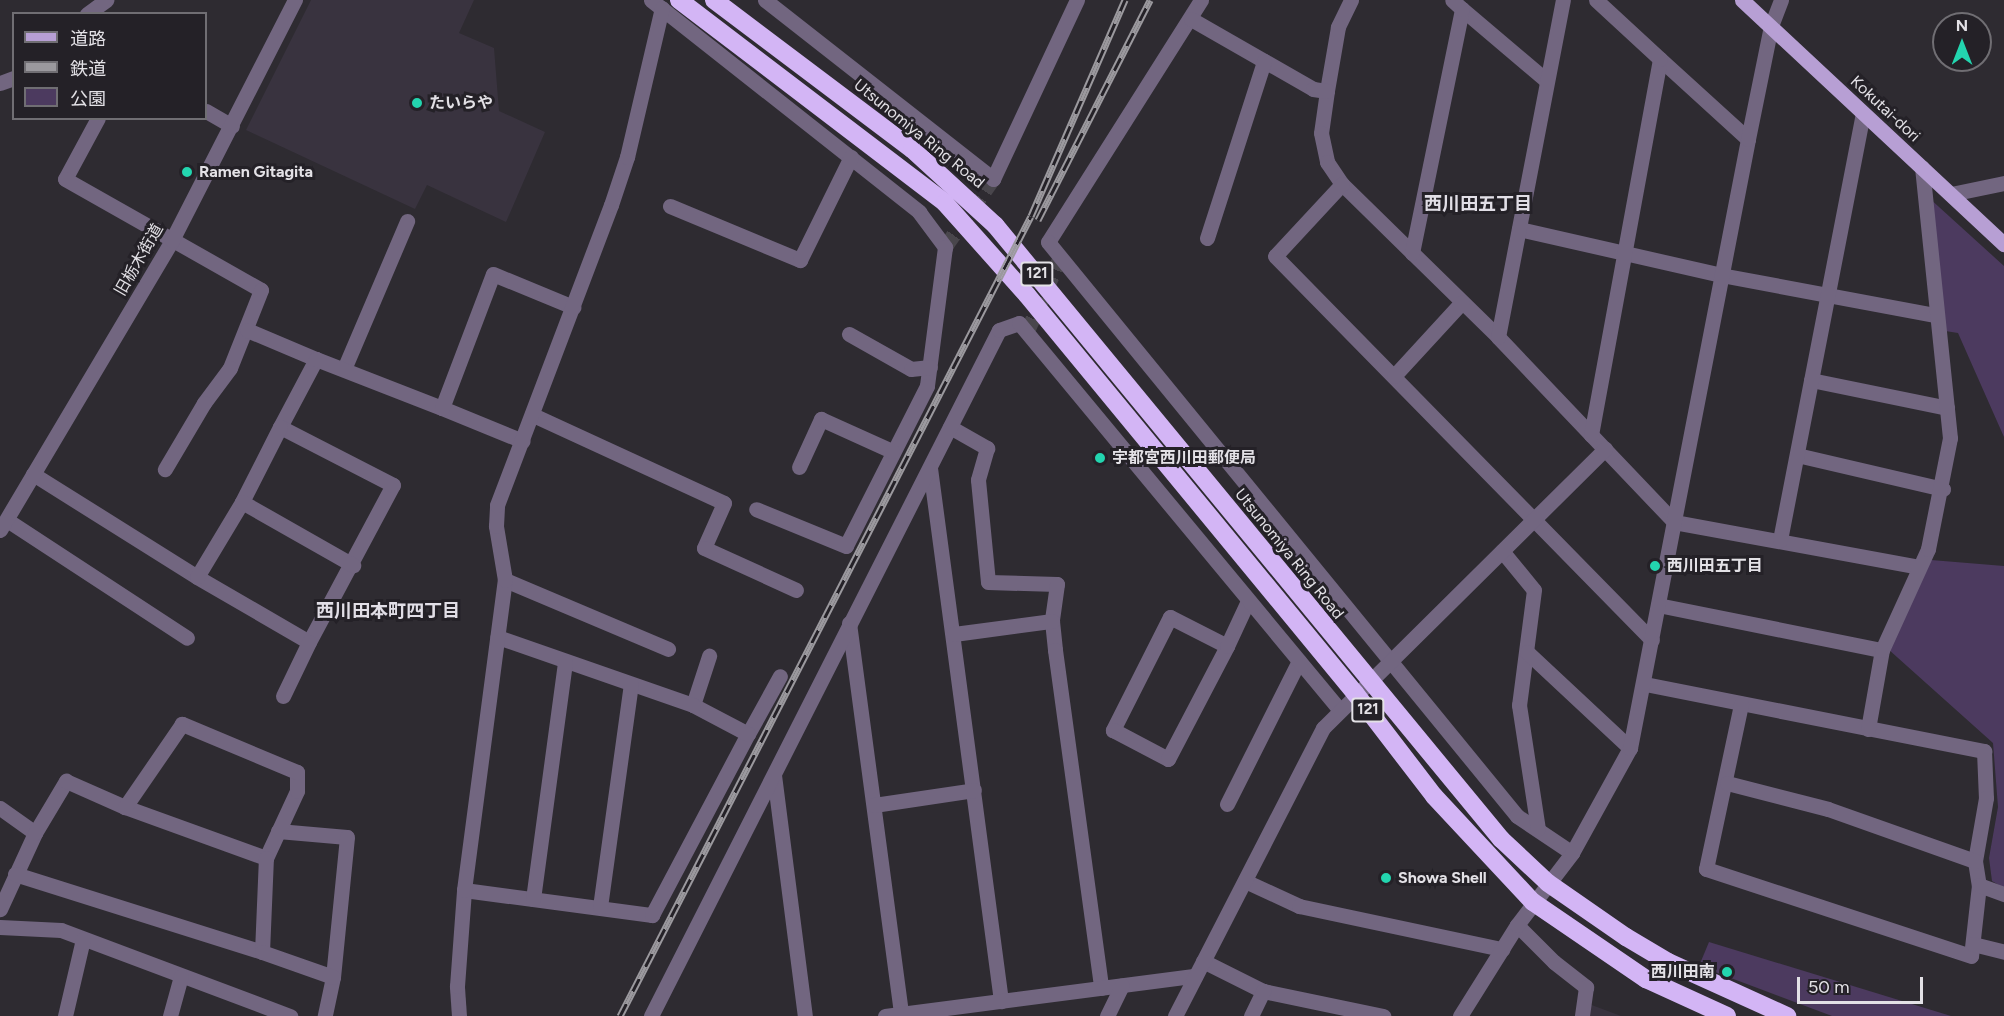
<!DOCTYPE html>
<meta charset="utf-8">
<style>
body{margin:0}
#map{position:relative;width:2004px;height:1016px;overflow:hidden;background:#2e2b31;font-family:Figtree,"Noto Sans JP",sans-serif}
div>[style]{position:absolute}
.built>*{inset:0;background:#39333f}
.green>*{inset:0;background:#4c3a5f}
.minor-tunnel>*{height:15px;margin-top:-7.5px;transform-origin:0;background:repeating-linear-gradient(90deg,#49464c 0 15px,transparent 0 23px)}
.minor>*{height:15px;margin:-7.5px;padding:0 7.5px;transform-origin:7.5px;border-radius:7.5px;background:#726680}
.major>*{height:15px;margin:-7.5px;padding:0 7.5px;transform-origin:7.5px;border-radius:7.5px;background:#b79fd4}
.highway>*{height:18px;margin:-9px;padding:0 9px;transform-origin:9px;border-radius:9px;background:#d3b5f5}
.rail>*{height:7px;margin-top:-3.5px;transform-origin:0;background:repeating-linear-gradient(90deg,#242127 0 14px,#9b999e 0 28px);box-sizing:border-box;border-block:2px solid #9b999e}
.dots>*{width:16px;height:16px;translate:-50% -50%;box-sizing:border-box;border:3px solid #242127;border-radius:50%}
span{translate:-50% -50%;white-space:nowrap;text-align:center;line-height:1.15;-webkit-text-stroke:6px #242127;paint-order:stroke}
.shield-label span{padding:2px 4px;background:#242127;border:2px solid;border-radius:4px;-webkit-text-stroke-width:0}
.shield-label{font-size:15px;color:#e3e1e6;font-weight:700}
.poi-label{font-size:16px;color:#e3e1e6;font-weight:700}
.left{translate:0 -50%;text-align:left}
.right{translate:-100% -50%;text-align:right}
.street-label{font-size:16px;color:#e3e1e6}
.neighbourhood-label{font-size:18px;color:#e1dee6;font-weight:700}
.legend{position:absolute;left:12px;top:12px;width:195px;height:108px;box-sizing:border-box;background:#242127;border:2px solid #706e73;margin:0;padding:8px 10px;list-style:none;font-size:18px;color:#e3e1e6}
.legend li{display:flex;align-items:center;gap:12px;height:30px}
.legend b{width:30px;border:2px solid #706e73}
.north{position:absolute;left:1932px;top:12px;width:60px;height:60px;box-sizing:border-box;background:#242127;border:2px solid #706e73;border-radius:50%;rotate:0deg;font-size:16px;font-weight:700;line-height:24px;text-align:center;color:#e3e1e6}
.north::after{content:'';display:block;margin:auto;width:21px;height:27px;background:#23d5af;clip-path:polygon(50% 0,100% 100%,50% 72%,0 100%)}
.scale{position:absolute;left:1797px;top:977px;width:126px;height:27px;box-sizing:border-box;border:3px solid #e3e1e6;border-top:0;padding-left:8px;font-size:18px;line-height:21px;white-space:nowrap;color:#e3e1e6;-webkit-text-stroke:4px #242127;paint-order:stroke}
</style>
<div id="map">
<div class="built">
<div style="clip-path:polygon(311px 0,474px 0,459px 33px,494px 48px,499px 111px,545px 132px,506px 222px,427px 185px,415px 209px,246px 130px)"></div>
<div style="clip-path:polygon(1589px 1004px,1621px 1016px,1588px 1016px)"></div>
</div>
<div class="green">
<div style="clip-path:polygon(1928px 197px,2004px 266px,2004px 437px,1958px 333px,1939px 330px)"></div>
<div style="clip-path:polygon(1931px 560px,2004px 566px,2004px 888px,1992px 881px,1989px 858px,1998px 807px,1993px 743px,1888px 649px)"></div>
<div style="clip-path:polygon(1709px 942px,1951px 1016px,1832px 1016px,1699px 966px)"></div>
</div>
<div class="minor-tunnel">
<div style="left:945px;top:247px;width:83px;rotate:-54.8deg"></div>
<div style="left:1027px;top:332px;width:83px;rotate:-65.9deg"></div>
</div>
<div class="minor">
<div style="left:651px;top:0;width:342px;rotate:38.3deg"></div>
<div style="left:919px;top:212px;width:44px;rotate:53.4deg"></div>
<div style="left:945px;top:247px;width:140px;rotate:97.4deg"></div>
<div style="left:927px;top:386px;width:179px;rotate:116.9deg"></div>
<div style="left:846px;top:546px;width:97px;rotate:-157.7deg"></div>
<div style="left:765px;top:0;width:290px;rotate:38.1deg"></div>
<div style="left:993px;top:179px;width:198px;rotate:-64.9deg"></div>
<div style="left:1201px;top:0;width:286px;rotate:122.3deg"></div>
<div style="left:1048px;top:242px;width:741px;rotate:50.75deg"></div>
<div style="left:1517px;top:816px;width:66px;rotate:33.9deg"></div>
<div style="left:1351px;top:0;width:30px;rotate:116deg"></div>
<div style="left:1338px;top:27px;width:65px;rotate:99.8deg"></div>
<div style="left:1327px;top:91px;width:42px;rotate:98.1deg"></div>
<div style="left:1321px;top:133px;width:30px;rotate:78deg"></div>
<div style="left:1327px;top:162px;width:27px;rotate:56deg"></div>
<div style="left:1342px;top:184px;width:219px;rotate:44.4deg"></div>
<div style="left:1498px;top:337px;width:255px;rotate:46.4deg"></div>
<div style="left:1674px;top:522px;width:249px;rotate:10.4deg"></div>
<div style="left:1462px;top:9px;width:111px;rotate:40.3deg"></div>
<div style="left:87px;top:14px;width:24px;rotate:-36deg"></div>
<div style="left:1191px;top:19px;width:141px;rotate:29.8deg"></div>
<div style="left:1313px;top:89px;width:14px;rotate:8deg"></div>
<div style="left:1660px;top:59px;width:119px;rotate:42.3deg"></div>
<div style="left:0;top:83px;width:15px;rotate:-20deg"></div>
<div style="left:206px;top:111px;width:30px;rotate:30deg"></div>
<div style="left:98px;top:118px;width:69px;rotate:118.4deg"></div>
<div style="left:65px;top:179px;width:225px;rotate:29.5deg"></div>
<div style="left:261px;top:290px;width:84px;rotate:111.7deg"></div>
<div style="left:230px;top:368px;width:44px;rotate:126.6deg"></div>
<div style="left:204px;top:403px;width:77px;rotate:120.6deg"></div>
<div style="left:1342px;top:184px;width:98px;rotate:132.9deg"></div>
<div style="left:1275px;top:256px;width:538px;rotate:45.53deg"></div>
<div style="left:1951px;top:194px;width:54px;rotate:-11.7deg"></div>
<div style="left:670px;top:206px;width:141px;rotate:22.6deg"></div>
<div style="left:800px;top:260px;width:115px;rotate:-63.7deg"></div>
<div style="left:1519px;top:229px;width:207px;rotate:12.8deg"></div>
<div style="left:1721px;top:275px;width:218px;rotate:10.6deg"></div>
<div style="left:1207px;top:238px;width:186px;rotate:-72.1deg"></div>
<div style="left:1412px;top:253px;width:249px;rotate:-78.4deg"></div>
<div style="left:1462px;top:9px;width:13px;rotate:-138deg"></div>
<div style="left:247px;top:330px;width:75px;rotate:22.8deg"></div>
<div style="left:849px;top:334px;width:71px;rotate:29.4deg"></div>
<div style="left:911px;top:369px;width:19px;rotate:-6deg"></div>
<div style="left:1498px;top:337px;width:343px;rotate:-79.1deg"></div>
<div style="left:344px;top:369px;width:161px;rotate:-66.9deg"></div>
<div style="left:1394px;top:376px;width:100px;rotate:-47.4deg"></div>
<div style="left:1811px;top:380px;width:139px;rotate:11.6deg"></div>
<div style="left:442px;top:408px;width:87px;rotate:22.2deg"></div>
<div style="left:533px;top:415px;width:210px;rotate:24.7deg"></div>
<div style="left:724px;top:503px;width:49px;rotate:114deg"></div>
<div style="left:704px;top:548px;width:101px;rotate:24.5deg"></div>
<div style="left:280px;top:427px;width:77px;rotate:-62.1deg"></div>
<div style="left:316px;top:359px;width:135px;rotate:21.3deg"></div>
<div style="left:442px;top:408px;width:143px;rotate:-69.2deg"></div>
<div style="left:493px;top:274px;width:87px;rotate:22.4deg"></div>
<div style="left:950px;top:427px;width:43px;rotate:29.6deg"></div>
<div style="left:987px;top:448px;width:33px;rotate:106deg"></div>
<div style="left:978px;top:480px;width:102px;rotate:84.4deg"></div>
<div style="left:988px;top:582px;width:69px;rotate:1.7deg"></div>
<div style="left:1057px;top:584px;width:37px;rotate:98deg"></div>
<div style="left:1052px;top:621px;width:29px;rotate:84deg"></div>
<div style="left:1055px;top:650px;width:341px;rotate:82.2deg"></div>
<div style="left:1591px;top:435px;width:382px;rotate:-79.6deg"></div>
<div style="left:1660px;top:59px;width:87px;rotate:-137.3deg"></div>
<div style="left:1797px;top:455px;width:150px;rotate:13.1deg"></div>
<div style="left:799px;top:467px;width:53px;rotate:-65.4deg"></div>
<div style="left:821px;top:419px;width:78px;rotate:24.3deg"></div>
<div style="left:930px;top:468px;width:538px;rotate:82.41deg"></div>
<div style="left:33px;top:474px;width:194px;rotate:32.1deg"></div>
<div style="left:197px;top:577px;width:129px;rotate:30.1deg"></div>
<div style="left:309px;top:642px;width:178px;rotate:-61.9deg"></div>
<div style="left:393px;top:485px;width:127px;rotate:-152.8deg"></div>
<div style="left:280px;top:427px;width:84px;rotate:116.9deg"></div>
<div style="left:242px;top:502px;width:87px;rotate:121deg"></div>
<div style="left:242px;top:502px;width:128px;rotate:29.6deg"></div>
<div style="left:7px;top:520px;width:215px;rotate:33.2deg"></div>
<div style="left:0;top:530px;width:337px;rotate:-59.3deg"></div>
<div style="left:172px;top:240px;width:270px;rotate:-62.9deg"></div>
<div style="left:1780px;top:540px;width:434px;rotate:-79deg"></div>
<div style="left:1502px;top:551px;width:50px;rotate:50.6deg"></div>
<div style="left:1534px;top:590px;width:116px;rotate:97.4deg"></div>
<div style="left:1519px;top:705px;width:125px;rotate:81.3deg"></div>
<div style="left:505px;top:580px;width:177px;rotate:22.9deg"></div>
<div style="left:1658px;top:605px;width:228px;rotate:11.4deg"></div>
<div style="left:849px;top:623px;width:394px;rotate:82.4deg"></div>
<div style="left:954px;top:634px;width:99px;rotate:-7.6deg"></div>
<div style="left:1227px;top:646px;width:64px;rotate:-153deg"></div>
<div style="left:1170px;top:617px;width:127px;rotate:116.8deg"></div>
<div style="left:1113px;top:730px;width:62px;rotate:27.8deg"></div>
<div style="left:1168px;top:759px;width:127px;rotate:-62.4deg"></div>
<div style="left:1227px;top:646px;width:50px;rotate:-65deg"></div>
<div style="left:1527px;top:652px;width:141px;rotate:43deg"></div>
<div style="left:1645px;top:684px;width:346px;rotate:11.2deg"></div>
<div style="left:1984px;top:751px;width:47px;rotate:87.6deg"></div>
<div style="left:1986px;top:798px;width:64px;rotate:99.9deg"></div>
<div style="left:1975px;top:861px;width:24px;rotate:81deg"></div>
<div style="left:1979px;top:885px;width:71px;rotate:96.4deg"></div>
<div style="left:1971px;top:956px;width:279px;rotate:-161.8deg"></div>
<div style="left:1706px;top:869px;width:169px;rotate:-78deg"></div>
<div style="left:283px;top:696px;width:60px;rotate:-64.3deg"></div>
<div style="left:693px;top:705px;width:52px;rotate:-71.9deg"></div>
<div style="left:1868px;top:729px;width:80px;rotate:-80deg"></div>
<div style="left:1882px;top:650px;width:111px;rotate:-65.5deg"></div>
<div style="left:1928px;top:549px;width:113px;rotate:-78.8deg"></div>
<div style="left:1950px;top:438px;width:272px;rotate:-95.9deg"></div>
<div style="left:748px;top:734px;width:66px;rotate:-61.1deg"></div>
<div style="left:774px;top:775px;width:243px;rotate:82.7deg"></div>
<div style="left:1727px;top:783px;width:104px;rotate:14.4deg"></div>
<div style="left:1828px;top:809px;width:156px;rotate:19.5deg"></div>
<div style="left:1227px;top:804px;width:160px;rotate:-63.3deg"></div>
<div style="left:874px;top:805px;width:101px;rotate:-8.5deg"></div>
<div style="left:0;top:808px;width:43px;rotate:35.5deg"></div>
<div style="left:35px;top:833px;width:84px;rotate:114.7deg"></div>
<div style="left:278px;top:831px;width:69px;rotate:5deg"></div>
<div style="left:347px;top:837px;width:141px;rotate:95.7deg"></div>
<div style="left:333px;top:977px;width:40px;rotate:102deg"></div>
<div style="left:35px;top:833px;width:61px;rotate:-59.2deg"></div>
<div style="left:66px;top:781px;width:64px;rotate:23.8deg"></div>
<div style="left:125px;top:807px;width:150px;rotate:19.9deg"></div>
<div style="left:266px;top:858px;width:74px;rotate:-65.2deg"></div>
<div style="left:297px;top:791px;width:19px;rotate:-90deg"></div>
<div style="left:297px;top:772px;width:125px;rotate:-157.3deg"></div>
<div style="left:182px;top:724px;width:101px;rotate:124.5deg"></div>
<div style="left:15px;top:874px;width:259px;rotate:17.5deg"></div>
<div style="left:262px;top:952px;width:94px;rotate:-87.6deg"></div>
<div style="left:1245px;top:881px;width:60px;rotate:24.8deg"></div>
<div style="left:1299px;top:906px;width:208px;rotate:12deg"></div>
<div style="left:1979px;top:885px;width:27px;rotate:20deg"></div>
<div style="left:464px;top:890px;width:190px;rotate:7.6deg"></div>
<div style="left:652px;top:915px;width:205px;rotate:-62.1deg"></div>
<div style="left:748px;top:734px;width:62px;rotate:-152.2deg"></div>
<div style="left:693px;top:705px;width:207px;rotate:-160.8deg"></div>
<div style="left:533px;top:899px;width:239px;rotate:-82.3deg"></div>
<div style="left:600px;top:907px;width:225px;rotate:-82.1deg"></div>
<div style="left:1517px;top:925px;width:52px;rotate:45deg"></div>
<div style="left:1554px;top:962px;width:41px;rotate:38deg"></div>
<div style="left:1586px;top:987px;width:29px;rotate:98deg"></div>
<div style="left:0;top:927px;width:61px;rotate:2.8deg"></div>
<div style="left:61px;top:930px;width:245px;rotate:20.6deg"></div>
<div style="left:1973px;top:944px;width:32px;rotate:14deg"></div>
<div style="left:262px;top:952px;width:75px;rotate:19.4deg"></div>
<div style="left:1203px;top:961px;width:67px;rotate:26.6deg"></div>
<div style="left:1263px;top:991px;width:123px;rotate:11.8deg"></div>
<div style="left:65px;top:1016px;width:79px;rotate:-76.8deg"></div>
<div style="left:170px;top:1016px;width:41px;rotate:-74.6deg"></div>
<div style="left:459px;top:1016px;width:30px;rotate:-94deg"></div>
<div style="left:457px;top:986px;width:96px;rotate:-85.8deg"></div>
<div style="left:464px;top:890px;width:313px;rotate:-82.5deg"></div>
<div style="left:505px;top:580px;width:55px;rotate:-99.5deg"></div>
<div style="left:496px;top:526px;width:21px;rotate:-87deg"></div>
<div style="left:497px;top:505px;width:321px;rotate:-69.2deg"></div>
<div style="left:611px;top:205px;width:51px;rotate:-71.6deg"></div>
<div style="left:627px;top:157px;width:153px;rotate:-76.8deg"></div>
<div style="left:651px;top:1016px;width:769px;rotate:-63.1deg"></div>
<div style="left:999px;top:330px;width:21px;rotate:-19deg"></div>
<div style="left:1019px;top:323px;width:501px;rotate:50.34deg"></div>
<div style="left:885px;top:1016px;width:313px;rotate:-7.4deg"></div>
<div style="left:1107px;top:1016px;width:34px;rotate:-64deg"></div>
<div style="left:1175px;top:1016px;width:324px;rotate:-62.8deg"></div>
<div style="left:1323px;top:728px;width:397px;rotate:-44.7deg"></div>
<div style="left:1251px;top:1016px;width:28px;rotate:-64deg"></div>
<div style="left:1460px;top:1016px;width:107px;rotate:-57.9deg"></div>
<div style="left:1517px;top:925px;width:91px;rotate:-52.6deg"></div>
<div style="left:1572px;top:853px;width:120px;rotate:-61.1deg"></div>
<div style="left:1630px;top:748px;width:620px;rotate:-79.03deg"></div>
<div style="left:1748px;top:139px;width:115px;rotate:-78.5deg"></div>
<div style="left:1771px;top:26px;width:28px;rotate:-69deg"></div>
</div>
<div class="major">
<div style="left:1742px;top:0;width:358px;rotate:43deg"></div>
</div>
<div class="highway">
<div style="left:679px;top:0;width:335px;rotate:37.3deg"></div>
<div style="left:945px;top:203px;width:123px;rotate:48.3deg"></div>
<div style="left:1027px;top:295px;width:516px;rotate:50.51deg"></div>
<div style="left:1355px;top:693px;width:130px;rotate:52.5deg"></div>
<div style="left:1434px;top:796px;width:145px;rotate:47deg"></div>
<div style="left:1533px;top:902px;width:137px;rotate:34.3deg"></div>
<div style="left:1646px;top:979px;width:89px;rotate:24.6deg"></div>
<div style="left:714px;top:0;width:248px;rotate:37deg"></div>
<div style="left:912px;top:149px;width:113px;rotate:42.5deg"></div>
<div style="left:995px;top:225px;width:796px;rotate:50.51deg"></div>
<div style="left:1501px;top:839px;width:64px;rotate:43.1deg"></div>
<div style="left:1548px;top:883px;width:95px;rotate:34.7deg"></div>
<div style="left:1626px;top:937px;width:49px;rotate:30.8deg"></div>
<div style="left:1668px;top:962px;width:131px;rotate:24.4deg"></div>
</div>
<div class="rail">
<div style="left:1038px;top:220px;width:247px;rotate:-63deg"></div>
<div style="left:620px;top:1016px;width:899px;rotate:-62.81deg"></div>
<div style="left:1031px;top:216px;width:236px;rotate:-66.5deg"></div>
</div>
<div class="dots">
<div style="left:417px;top:103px;background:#23d5af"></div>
<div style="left:187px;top:172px;background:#23d5af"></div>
<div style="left:1100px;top:458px;background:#23d5af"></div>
<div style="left:1655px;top:566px;background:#23d5af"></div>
<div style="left:1386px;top:878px;background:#23d5af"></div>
<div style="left:1727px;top:972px;background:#23d5af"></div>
</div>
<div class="shield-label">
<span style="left:1037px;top:274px">121</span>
<span style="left:1368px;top:710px">121</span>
</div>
<div class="poi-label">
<span class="left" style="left:429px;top:103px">たいらや</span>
<span class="left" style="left:199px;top:172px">Ramen Gitagita</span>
<span class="left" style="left:1112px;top:458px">宇都宮西川田郵便局</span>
<span class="left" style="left:1667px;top:566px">西川田五丁目</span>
<span class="left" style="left:1398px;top:878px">Showa Shell</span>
<span class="right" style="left:1715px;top:972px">西川田南</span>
</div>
<div class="street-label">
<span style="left:1885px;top:109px;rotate:43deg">Kokutai-dori</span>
<span style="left:919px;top:134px;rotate:39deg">Utsunomiya Ring Road</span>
<span style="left:139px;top:260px;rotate:-60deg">旧栃木街道</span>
<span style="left:1289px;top:554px;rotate:51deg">Utsunomiya Ring Road</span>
</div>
<div class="neighbourhood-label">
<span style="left:1478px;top:204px">西川田五丁目</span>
<span style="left:388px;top:611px">西川田本町四丁目</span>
</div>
<ul class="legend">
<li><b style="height:8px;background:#b79fd4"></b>道路</li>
<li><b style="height:8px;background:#9b999e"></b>鉄道</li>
<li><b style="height:16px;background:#4c3a5f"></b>公園</li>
</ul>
<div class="north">N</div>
<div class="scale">50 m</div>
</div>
